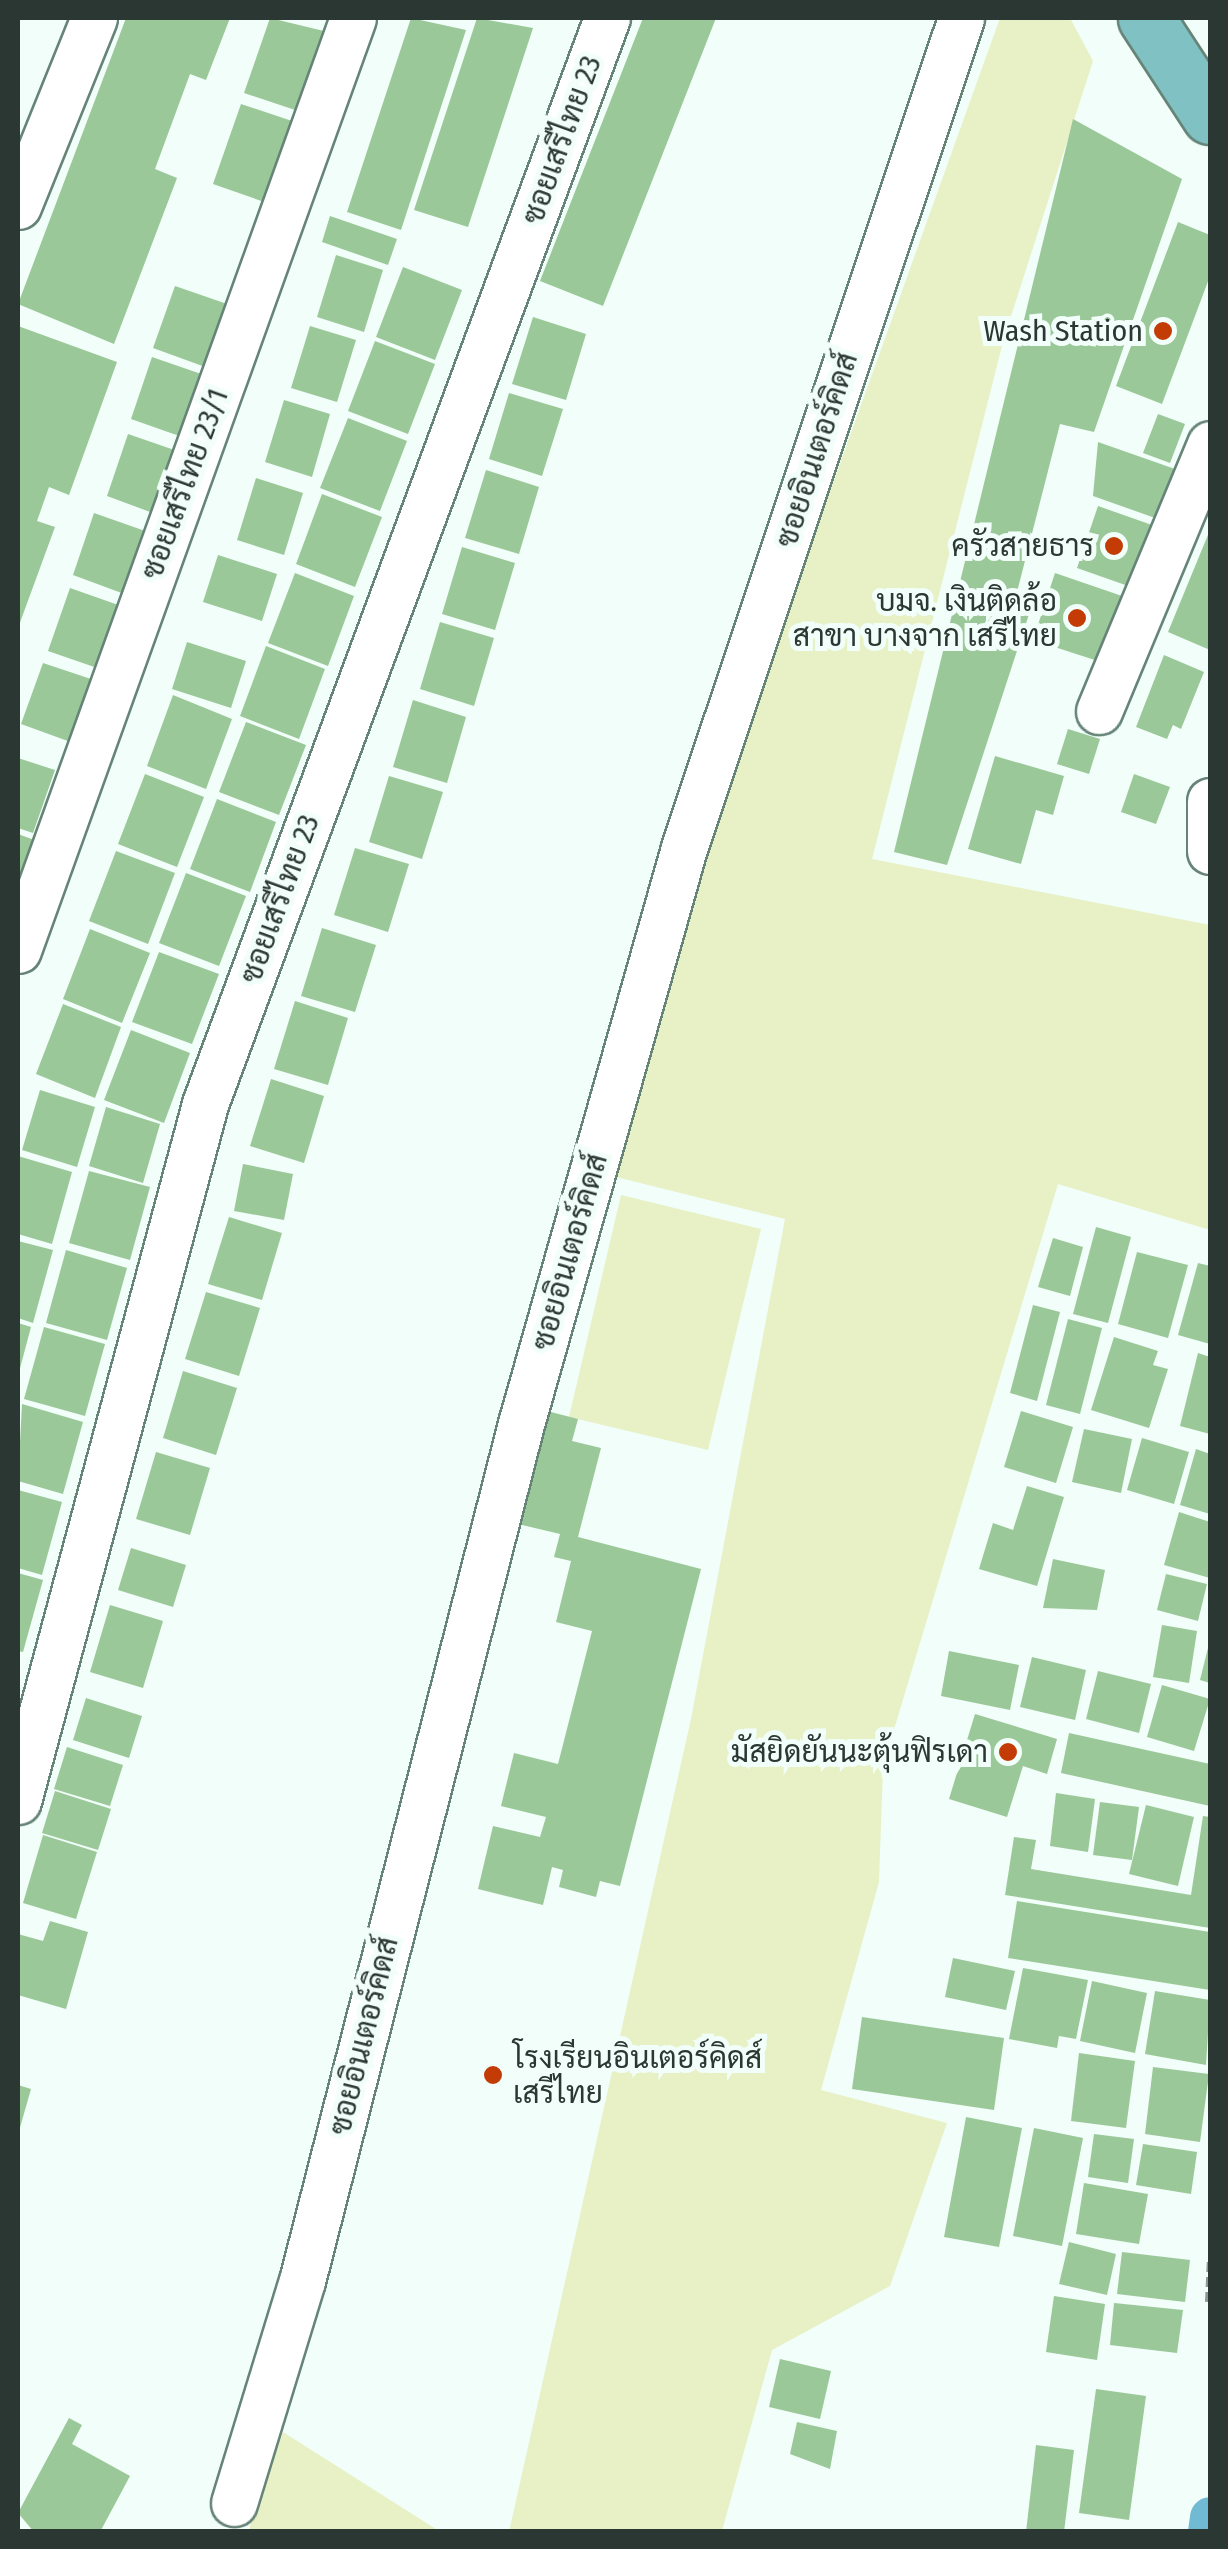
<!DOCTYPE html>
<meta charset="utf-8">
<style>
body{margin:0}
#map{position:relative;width:1228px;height:2549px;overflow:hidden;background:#f1fef9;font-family:"Fira Sans Condensed",Sarabun,sans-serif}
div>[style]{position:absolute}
.green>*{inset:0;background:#e8f0c6}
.canal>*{height:40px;margin:-20px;padding:0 20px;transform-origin:20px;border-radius:20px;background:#70bad3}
.building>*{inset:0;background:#9bc898}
.path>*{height:6px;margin-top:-3px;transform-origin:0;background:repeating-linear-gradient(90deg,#8b9893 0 10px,transparent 0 15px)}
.roads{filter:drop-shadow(2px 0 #668478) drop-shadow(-2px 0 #668478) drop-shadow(0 2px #668478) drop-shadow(0 -2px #668478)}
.minor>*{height:45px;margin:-22.5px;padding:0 22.5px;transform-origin:22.5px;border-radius:22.5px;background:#fff}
.major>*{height:55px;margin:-27.5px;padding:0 27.5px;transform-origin:27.5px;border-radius:27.5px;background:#80c2c3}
.dots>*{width:28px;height:28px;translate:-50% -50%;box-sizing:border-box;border:5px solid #f1fef9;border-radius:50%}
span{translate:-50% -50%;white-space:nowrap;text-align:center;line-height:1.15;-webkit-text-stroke:10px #f1fef9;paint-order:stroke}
.street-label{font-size:30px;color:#2b3732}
.poi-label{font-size:30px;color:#2b3732}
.right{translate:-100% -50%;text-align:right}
.left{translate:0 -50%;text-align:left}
.frame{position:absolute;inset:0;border:20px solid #2b3732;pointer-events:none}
</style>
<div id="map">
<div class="green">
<div style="clip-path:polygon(1000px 18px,1070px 18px,1093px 61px,1004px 338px,872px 859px,1210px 925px,1210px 1230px,1058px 1184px,883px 1766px,879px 1882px,821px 2090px,947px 2123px,890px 2286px,772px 2350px,722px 2531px,509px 2532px,691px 1719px,785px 1219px,616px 1177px,711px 823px)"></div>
<div style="clip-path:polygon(621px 1195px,761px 1229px,708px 1450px,569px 1417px)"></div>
<div style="clip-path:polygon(283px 2432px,439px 2531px,248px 2532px)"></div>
</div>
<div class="canal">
<div style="left:1208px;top:2532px;width:15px;rotate:-82deg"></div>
</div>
<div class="building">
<div style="clip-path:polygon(126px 18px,230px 18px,206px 80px,190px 74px,155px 169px,177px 178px,114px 344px,18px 304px)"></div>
<div style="clip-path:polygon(270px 18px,328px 32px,301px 112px,244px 93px)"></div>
<div style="clip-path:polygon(411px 18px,466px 30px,401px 230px,347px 212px)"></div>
<div style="clip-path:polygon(477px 18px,533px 28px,468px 227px,414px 210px)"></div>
<div style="clip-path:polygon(643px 18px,716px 18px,603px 306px,540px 281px)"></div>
<div style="clip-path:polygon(241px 104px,298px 123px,270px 204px,213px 184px)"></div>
<div style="clip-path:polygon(1073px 119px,1182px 179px,1094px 432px,1060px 424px,1015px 600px,1033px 602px,947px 865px,894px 852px)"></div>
<div style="clip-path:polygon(330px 216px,397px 239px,388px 265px,322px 242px)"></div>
<div style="clip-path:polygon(1178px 222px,1210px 235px,1210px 276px,1162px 404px,1116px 386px)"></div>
<div style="clip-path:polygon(336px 255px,383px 270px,364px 332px,317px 317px)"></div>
<div style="clip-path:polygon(403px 267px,462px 290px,435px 360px,376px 337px)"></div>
<div style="clip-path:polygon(175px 286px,230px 305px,208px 368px,153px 348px)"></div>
<div style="clip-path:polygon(533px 317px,586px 334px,566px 400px,512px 384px)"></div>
<div style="clip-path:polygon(18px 326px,117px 362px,69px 495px,49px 487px,37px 521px,55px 527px,18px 628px)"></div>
<div style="clip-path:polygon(310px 326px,356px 340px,337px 402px,291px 388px)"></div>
<div style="clip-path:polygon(375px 341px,435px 364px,408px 434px,348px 411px)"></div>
<div style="clip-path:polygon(152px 357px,207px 376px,185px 438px,131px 419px)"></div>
<div style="clip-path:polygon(509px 393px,563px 409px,542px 476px,489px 459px)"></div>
<div style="clip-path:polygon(284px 400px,330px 414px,312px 477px,265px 462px)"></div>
<div style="clip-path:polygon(1158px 414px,1185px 424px,1170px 463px,1143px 453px)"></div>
<div style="clip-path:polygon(348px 418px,407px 441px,380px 511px,320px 488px)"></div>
<div style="clip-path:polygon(128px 434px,183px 453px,161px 516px,107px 496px)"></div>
<div style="clip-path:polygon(1098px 442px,1175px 469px,1158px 519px,1093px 496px)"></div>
<div style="clip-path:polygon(486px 470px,539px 487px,519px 554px,465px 538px)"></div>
<div style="clip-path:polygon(256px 478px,303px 493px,284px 555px,237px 540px)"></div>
<div style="clip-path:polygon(322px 494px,382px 517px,355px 587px,296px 564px)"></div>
<div style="clip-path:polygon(1098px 506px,1152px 525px,1131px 587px,1077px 568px)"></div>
<div style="clip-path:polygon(94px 513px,148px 532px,127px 595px,73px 575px)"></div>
<div style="clip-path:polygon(1210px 530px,1210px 650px,1168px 632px)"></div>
<div style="clip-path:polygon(462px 547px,515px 563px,495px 630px,442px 614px)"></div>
<div style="clip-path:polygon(218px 555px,277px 574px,262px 621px,203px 602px)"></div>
<div style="clip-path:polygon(295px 573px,354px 596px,328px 666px,268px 643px)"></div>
<div style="clip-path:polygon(1055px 573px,1122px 596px,1101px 662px,1033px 640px)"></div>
<div style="clip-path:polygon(70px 588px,124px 607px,103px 670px,48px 651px)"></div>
<div style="clip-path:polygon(440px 622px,494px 638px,474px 706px,420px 689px)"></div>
<div style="clip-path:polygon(187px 642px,246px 661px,231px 708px,172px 689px)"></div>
<div style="clip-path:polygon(266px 646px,325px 669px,299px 739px,240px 716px)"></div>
<div style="clip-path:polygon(1164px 655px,1204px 672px,1181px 729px,1173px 725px,1167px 739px,1136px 727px)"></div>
<div style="clip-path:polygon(43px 663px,97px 681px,76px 744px,21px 724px)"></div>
<div style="clip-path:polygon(173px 695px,232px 719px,206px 789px,147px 766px)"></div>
<div style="clip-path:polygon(413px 700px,466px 717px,447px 783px,393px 767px)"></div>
<div style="clip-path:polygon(246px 722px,306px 745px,279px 815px,219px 792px)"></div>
<div style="clip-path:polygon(1068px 729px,1100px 739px,1089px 774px,1057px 764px)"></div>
<div style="clip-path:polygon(995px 756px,1064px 776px,1053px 815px,1036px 810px,1021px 864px,968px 849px)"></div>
<div style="clip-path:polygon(18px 758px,55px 770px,33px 833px,18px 828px)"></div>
<div style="clip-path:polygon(145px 774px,204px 797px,177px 867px,118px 844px)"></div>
<div style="clip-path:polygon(1134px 774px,1170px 787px,1156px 824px,1121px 812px)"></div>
<div style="clip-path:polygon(389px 776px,443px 792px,422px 859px,369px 842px)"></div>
<div style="clip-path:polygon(217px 799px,276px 822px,250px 892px,190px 869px)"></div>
<div style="clip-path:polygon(18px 834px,37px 841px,18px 894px)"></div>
<div style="clip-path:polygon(355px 848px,409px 864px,388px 932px,334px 915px)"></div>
<div style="clip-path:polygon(116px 851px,175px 873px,148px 944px,89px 921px)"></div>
<div style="clip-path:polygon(186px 873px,246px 896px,219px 966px,159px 943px)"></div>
<div style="clip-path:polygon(322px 928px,376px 945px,355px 1012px,301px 996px)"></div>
<div style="clip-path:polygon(90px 929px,150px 953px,122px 1023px,63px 999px)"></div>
<div style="clip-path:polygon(159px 952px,219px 974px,192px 1044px,132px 1022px)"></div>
<div style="clip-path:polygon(295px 1001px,348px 1018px,328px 1085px,274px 1069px)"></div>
<div style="clip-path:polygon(63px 1004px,121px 1027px,95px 1098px,36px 1074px)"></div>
<div style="clip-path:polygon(131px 1030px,190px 1053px,164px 1123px,104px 1100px)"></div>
<div style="clip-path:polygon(271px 1079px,324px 1096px,304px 1163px,250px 1146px)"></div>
<div style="clip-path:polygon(40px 1090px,95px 1107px,77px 1167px,22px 1150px)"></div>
<div style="clip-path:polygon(106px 1107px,160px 1124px,143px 1183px,89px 1166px)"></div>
<div style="clip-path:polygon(18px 1156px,72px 1172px,52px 1244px,18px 1234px)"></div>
<div style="clip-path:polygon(243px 1164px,293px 1174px,284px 1220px,234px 1211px)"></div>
<div style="clip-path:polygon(89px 1171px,150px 1187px,130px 1260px,69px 1243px)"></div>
<div style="clip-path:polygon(229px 1217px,282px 1233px,262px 1300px,208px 1284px)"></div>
<div style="clip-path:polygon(1096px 1227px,1131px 1237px,1108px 1323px,1073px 1314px)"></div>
<div style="clip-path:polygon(1053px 1238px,1083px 1247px,1070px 1296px,1038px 1287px)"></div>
<div style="clip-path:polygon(18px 1241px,53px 1250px,33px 1323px,18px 1318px)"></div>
<div style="clip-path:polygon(66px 1250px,127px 1268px,107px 1340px,46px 1323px)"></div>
<div style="clip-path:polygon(1137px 1252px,1188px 1265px,1168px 1338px,1118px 1324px)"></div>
<div style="clip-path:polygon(1198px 1263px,1210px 1266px,1210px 1344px,1178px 1335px)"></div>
<div style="clip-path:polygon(206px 1292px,260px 1308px,239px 1376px,185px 1359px)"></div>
<div style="clip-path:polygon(1033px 1305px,1060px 1312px,1037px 1401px,1010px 1393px)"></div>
<div style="clip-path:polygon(1068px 1319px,1102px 1328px,1080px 1414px,1046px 1405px)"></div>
<div style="clip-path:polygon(18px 1323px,31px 1327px,19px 1372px,18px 1372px)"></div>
<div style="clip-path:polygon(44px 1327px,105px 1344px,85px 1416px,24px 1399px)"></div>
<div style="clip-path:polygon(1114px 1337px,1158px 1351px,1153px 1365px,1168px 1369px,1149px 1428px,1091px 1410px)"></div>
<div style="clip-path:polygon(1198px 1353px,1210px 1357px,1210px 1434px,1180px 1426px)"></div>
<div style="clip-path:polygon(183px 1371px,237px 1388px,216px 1455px,163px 1438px)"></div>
<div style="clip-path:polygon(22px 1404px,83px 1422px,63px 1494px,18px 1481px)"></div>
<div style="clip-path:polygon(547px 1411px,578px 1419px,572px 1441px,601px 1448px,578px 1537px,701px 1569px,620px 1886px,600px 1881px,596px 1897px,559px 1887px,563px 1870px,552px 1867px,543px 1905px,478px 1889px,493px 1826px,540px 1837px,546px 1817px,501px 1806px,514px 1753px,558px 1764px,592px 1631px,556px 1622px,571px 1561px,554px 1557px,560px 1534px,518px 1524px)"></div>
<div style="clip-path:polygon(1021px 1411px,1073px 1427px,1056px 1483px,1004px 1467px)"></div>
<div style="clip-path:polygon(1084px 1429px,1132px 1439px,1121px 1493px,1072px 1482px)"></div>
<div style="clip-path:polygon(1142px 1438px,1189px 1452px,1174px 1504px,1127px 1490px)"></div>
<div style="clip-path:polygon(1196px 1449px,1210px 1454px,1210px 1514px,1180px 1505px)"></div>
<div style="clip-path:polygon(156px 1452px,210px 1468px,190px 1535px,136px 1519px)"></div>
<div style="clip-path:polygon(1027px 1486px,1064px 1497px,1037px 1586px,979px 1569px,993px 1523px,1013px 1530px)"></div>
<div style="clip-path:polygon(18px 1490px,62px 1502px,42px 1575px,18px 1568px)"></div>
<div style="clip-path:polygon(1179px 1512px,1210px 1522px,1210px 1578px,1164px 1565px)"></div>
<div style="clip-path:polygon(131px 1548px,186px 1565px,173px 1607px,118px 1590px)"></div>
<div style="clip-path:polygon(1053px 1559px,1105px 1570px,1097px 1610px,1043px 1608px)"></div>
<div style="clip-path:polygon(18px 1573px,43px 1580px,23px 1652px,18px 1651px)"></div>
<div style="clip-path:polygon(1166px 1574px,1207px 1584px,1198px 1621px,1157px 1610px)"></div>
<div style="clip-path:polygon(110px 1605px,163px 1621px,143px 1688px,90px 1672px)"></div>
<div style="clip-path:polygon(1162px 1625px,1197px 1631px,1189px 1683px,1153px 1677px)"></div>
<div style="clip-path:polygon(1210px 1640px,1210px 1683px,1200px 1680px)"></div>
<div style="clip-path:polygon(949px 1651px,1019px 1665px,1010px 1710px,941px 1696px)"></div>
<div style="clip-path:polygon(1032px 1657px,1086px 1670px,1075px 1720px,1020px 1707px)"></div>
<div style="clip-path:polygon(1098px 1671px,1151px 1684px,1139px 1733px,1086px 1719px)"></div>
<div style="clip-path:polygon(1162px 1685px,1210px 1699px,1194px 1751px,1147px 1737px)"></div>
<div style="clip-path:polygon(86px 1698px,142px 1716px,129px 1758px,73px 1740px)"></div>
<div style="clip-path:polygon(975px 1714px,1057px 1739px,1047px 1774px,1023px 1766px,1007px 1817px,949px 1799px)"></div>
<div style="clip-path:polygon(1069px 1733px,1210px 1764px,1210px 1806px,1061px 1773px)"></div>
<div style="clip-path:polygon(67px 1747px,123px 1765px,110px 1806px,54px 1789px)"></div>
<div style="clip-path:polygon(55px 1791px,111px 1809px,98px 1850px,42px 1833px)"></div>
<div style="clip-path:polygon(1056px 1793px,1095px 1799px,1088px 1852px,1050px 1846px)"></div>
<div style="clip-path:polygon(1100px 1802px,1139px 1807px,1132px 1860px,1093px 1855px)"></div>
<div style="clip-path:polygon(1146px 1805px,1194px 1817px,1178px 1886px,1129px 1874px)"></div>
<div style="clip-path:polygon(1203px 1816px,1210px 1817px,1210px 1928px,1005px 1895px,1014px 1837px,1036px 1840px,1031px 1869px,1191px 1895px)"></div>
<div style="clip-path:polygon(43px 1835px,97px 1852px,76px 1919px,23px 1903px)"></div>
<div style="clip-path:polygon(1017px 1901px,1210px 1932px,1210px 1990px,1008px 1958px)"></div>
<div style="clip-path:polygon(50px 1921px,88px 1932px,66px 2009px,18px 1995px,18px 1934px,43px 1941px)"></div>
<div style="clip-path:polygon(953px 1958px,1015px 1971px,1006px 2010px,945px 1997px)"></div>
<div style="clip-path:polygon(1023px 1968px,1088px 1980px,1076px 2039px,1059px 2036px,1057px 2048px,1009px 2039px)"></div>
<div style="clip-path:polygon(1092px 1981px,1147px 1993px,1135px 2053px,1080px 2041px)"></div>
<div style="clip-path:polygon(1155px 1991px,1210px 2000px,1206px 2065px,1145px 2054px)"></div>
<div style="clip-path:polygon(862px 2017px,1004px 2038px,994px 2110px,852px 2089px)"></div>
<div style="clip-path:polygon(1079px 2053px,1135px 2061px,1126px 2128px,1071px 2121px)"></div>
<div style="clip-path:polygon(1153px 2067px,1209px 2074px,1200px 2142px,1145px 2134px)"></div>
<div style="clip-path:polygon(18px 2085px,31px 2089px,19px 2131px,18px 2131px)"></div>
<div style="clip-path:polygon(966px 2117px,1022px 2128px,999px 2247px,944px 2237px)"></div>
<div style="clip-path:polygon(1034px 2128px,1083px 2138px,1062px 2246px,1013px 2236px)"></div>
<div style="clip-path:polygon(1094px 2134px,1134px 2139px,1128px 2183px,1088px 2177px)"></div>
<div style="clip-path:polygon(1143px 2144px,1197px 2152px,1191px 2194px,1136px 2185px)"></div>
<div style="clip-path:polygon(1084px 2183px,1148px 2194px,1139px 2244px,1076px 2234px)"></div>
<div style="clip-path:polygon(1069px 2242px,1116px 2254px,1107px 2295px,1059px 2284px)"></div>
<div style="clip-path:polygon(1122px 2252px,1190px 2260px,1185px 2302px,1117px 2294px)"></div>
<div style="clip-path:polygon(1054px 2296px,1105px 2304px,1097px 2360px,1046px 2352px)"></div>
<div style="clip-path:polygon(1114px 2303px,1183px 2310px,1177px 2353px,1110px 2345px)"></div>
<div style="clip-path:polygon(780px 2359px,831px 2371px,820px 2419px,769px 2407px)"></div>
<div style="clip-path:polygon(1096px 2389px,1146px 2396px,1129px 2520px,1079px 2513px)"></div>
<div style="clip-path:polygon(69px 2418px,82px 2425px,72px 2444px,130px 2476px,100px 2532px,34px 2532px,18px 2513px)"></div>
<div style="clip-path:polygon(797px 2422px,837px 2431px,830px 2469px,790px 2454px)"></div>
<div style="clip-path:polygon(1036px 2445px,1074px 2450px,1064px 2532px,1026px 2532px)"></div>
</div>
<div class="path">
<div style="left:1208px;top:2302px;width:45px;rotate:-87.5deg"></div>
</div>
<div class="roads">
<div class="minor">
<div style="left:18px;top:206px;width:203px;rotate:-68deg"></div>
<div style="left:1099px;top:711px;width:289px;rotate:-67.4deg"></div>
<div style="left:1210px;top:801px;width:50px;rotate:90deg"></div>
<div style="left:18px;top:950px;width:990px;rotate:-70.23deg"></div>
<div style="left:18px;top:1801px;width:722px;rotate:-74.98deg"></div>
<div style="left:205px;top:1104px;width:1158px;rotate:-69.69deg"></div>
<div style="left:234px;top:2503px;width:232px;rotate:-73deg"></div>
<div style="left:302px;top:2281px;width:885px;rotate:-75.67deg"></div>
<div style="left:521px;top:1424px;width:599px;rotate:-74.2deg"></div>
<div style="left:684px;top:848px;width:875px;rotate:-71.54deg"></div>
</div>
<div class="major">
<div style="left:1146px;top:18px;width:117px;rotate:56.9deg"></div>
</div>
</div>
<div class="dots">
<div style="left:1163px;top:331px;background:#c33b05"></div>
<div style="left:1114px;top:546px;background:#c33b05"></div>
<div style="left:1077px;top:618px;background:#c33b05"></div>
<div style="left:1008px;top:1752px;background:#c33b05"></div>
<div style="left:493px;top:2075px;background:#c33b05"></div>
</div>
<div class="street-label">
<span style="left:562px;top:140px;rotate:-70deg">ซอยเสรีไทย 23</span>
<span style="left:817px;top:450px;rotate:-72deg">ซอยอินเตอร์คิดส์</span>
<span style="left:185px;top:484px;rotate:-70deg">ซอยเสรีไทย 23/1</span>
<span style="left:280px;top:899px;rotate:-70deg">ซอยเสรีไทย 23</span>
<span style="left:570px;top:1252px;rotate:-74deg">ซอยอินเตอร์คิดส์</span>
<span style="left:364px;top:2036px;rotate:-76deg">ซอยอินเตอร์คิดส์</span>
</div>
<div class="poi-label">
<span class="right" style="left:1143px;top:331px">Wash Station</span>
<span class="right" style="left:1094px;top:546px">ครัวสายธาร</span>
<span class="right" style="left:1057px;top:618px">บมจ. เงินติดล้อ<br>สาขา บางจาก เสรีไทย</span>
<span class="right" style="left:988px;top:1752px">มัสยิดยันนะตุ้นฟิรเดา</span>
<span class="left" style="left:513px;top:2075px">โรงเรียนอินเตอร์คิดส์<br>เสรีไทย</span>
</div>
<div class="frame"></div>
</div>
